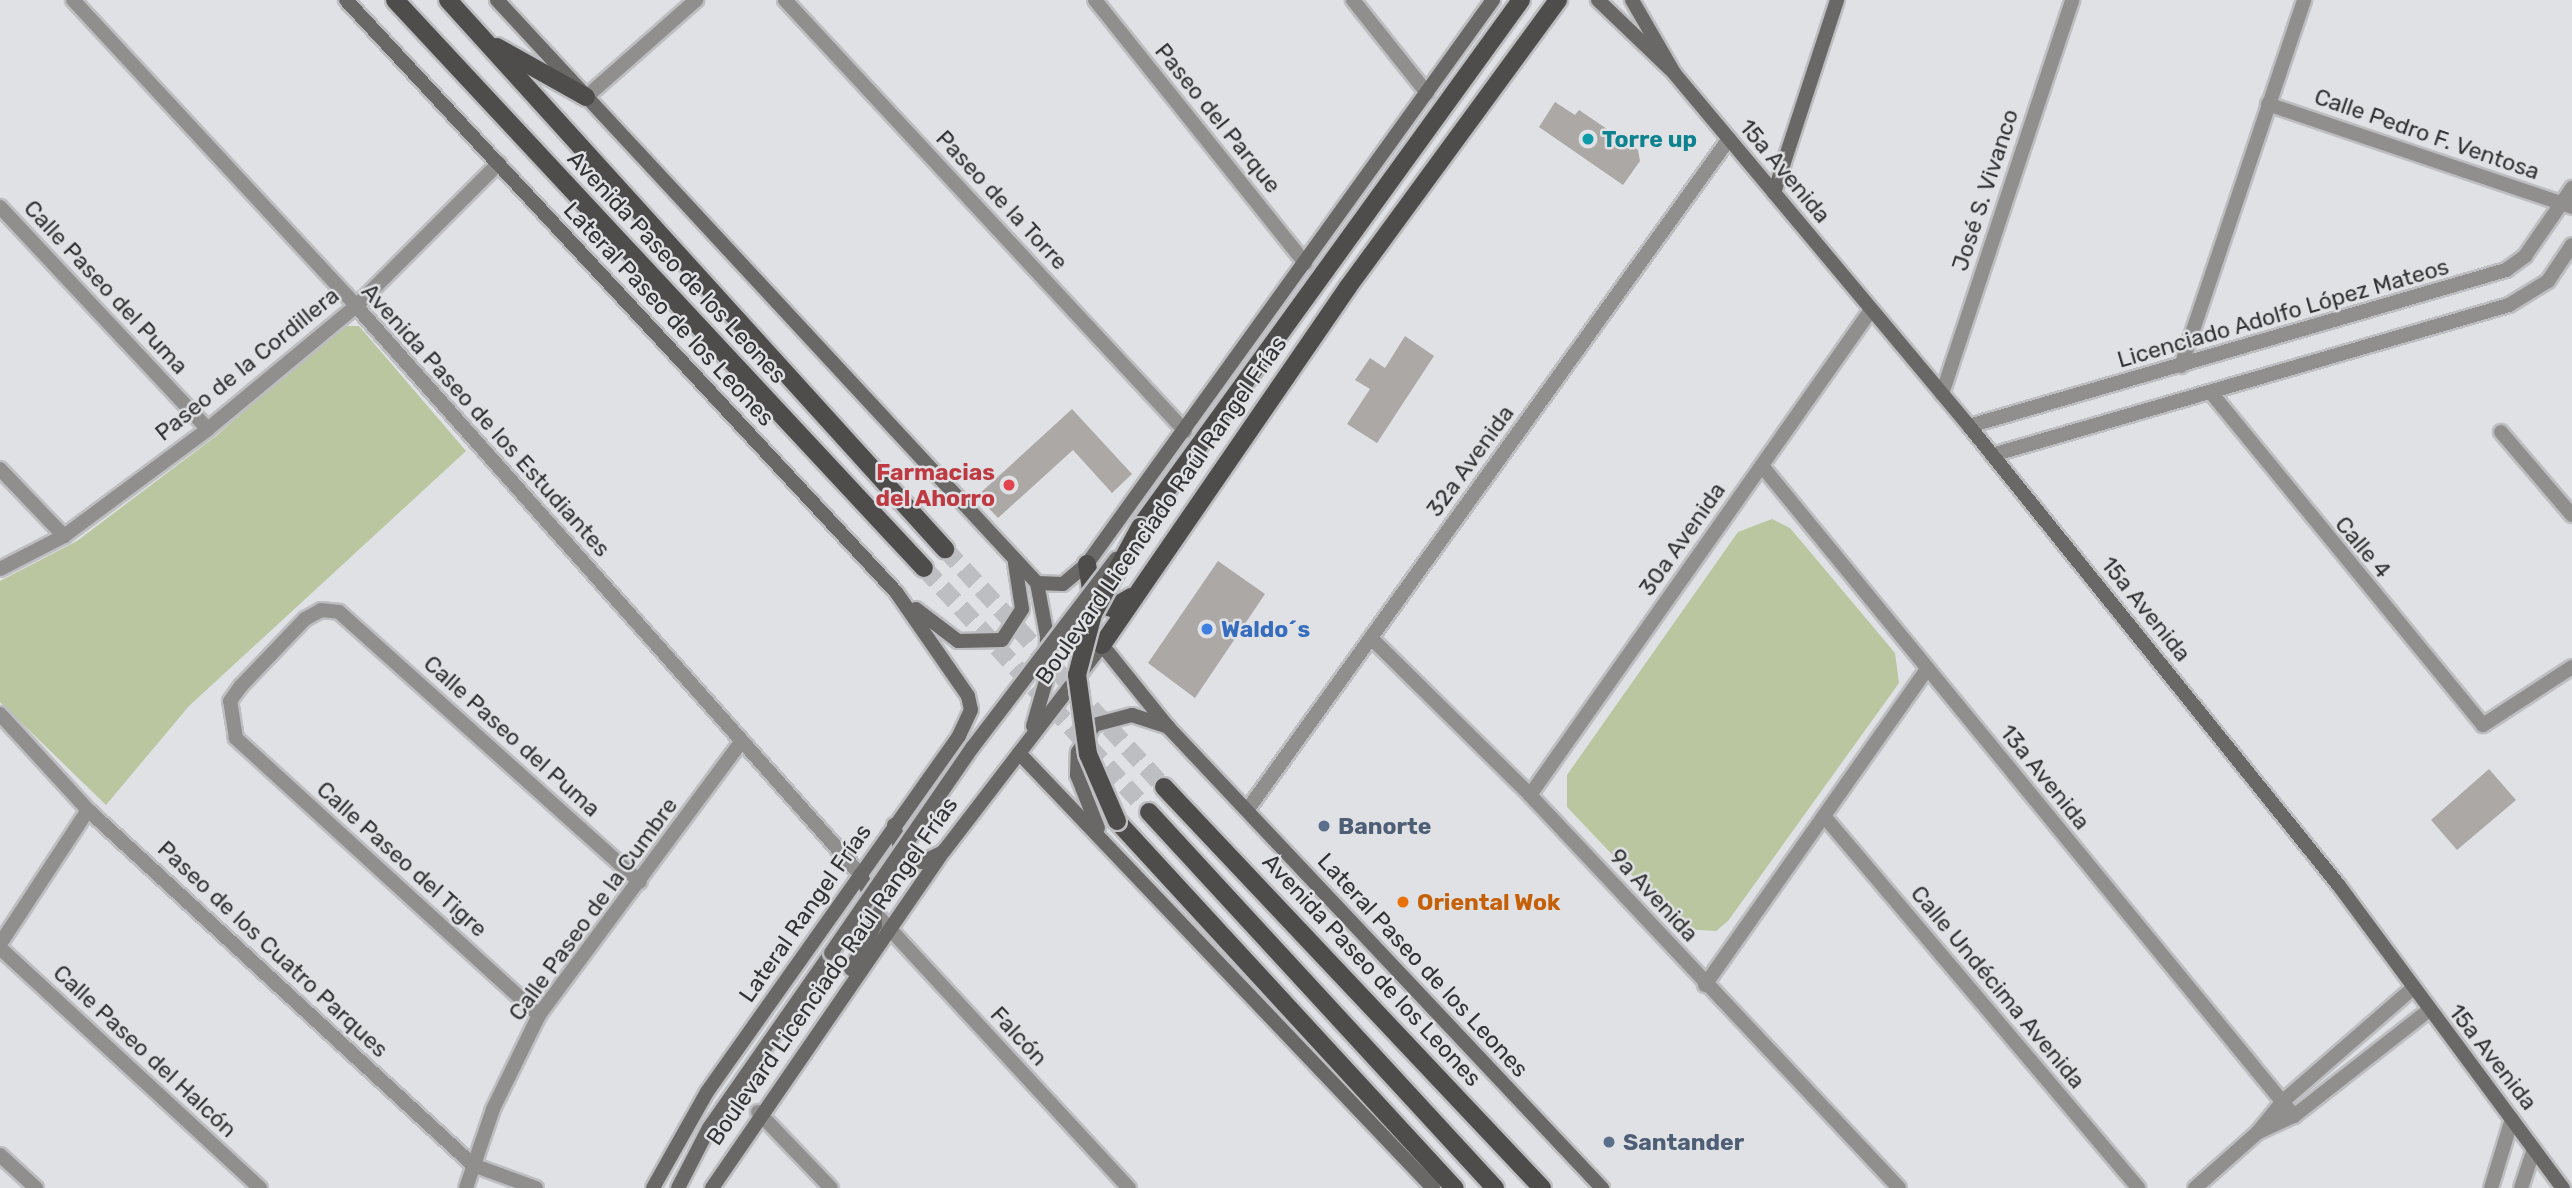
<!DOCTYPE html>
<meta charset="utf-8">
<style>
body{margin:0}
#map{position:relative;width:2572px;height:1188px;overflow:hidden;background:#e0e1e4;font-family:Rubik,sans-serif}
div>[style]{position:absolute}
.green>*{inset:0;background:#b9c69f}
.building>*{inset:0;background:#aba8a6}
.primary-tunnel>*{height:18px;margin-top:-9px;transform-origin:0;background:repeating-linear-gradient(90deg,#bdbec1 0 18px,transparent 0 27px)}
.roads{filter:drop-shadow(2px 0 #bdbec1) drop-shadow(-2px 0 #bdbec1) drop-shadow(0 2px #bdbec1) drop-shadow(0 -2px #bdbec1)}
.street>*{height:14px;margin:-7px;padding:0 7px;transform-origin:7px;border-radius:7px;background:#908f8e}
.secondary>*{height:14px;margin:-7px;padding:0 7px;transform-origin:7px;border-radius:7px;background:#6a6867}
.primary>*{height:18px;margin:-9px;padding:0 9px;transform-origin:9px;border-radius:9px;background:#4f4d4c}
.bridges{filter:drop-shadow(2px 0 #bdbec1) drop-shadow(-2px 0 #bdbec1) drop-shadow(0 2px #bdbec1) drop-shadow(0 -2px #bdbec1)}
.secondary-bridge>*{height:14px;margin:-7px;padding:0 7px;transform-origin:7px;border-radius:7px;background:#6a6867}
.primary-bridge>*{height:18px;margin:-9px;padding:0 9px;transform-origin:9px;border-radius:9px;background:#4f4d4c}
.dots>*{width:19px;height:19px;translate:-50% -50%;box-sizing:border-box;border:4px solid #e0e1e4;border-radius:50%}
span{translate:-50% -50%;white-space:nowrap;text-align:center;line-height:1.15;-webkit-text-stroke:5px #e0e1e4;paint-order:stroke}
.street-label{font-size:23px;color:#313233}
.culture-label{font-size:23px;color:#0d838f;font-weight:700}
.left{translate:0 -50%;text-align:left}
.health-label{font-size:23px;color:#be3a42;font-weight:700}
.right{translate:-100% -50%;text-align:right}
.shop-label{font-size:23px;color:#366cbe;font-weight:700}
.service-label{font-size:23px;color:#4e5e75;font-weight:700}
.food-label{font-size:23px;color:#c56008;font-weight:700}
</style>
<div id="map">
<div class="green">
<div style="clip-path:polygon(341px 326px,359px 326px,466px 451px,189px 706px,106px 805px,0 702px,0 581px,77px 541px,216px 436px)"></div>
<div style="clip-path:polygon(1772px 519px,1790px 528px,1895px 653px,1899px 683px,1728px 921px,1716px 931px,1683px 929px,1567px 807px,1567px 775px,1738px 532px)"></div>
</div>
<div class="building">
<div style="clip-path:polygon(1555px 102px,1575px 115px,1579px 110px,1638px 150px,1640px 161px,1623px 185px,1539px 127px)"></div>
<div style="clip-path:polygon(1405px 336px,1434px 356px,1377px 443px,1347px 424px,1370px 389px,1355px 380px,1370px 358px,1385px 368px)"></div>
<div style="clip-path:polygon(1072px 409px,1132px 474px,1112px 493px,1073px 450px,998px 518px,977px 496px)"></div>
<div style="clip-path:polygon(1218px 561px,1265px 594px,1195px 698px,1148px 663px)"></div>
<div style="clip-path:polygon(2489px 769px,2516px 800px,2457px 850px,2431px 820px)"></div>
</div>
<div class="primary-tunnel">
<div style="left:945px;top:549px;width:323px;rotate:47.4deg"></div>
<div style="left:924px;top:568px;width:332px;rotate:47.3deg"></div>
</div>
<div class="roads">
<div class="street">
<div style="left:73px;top:0;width:417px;rotate:47.2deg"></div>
<div style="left:356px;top:306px;width:759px;rotate:48.42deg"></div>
<div style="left:785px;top:0;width:588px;rotate:47.14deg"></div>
<div style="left:1095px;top:0;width:337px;rotate:51.4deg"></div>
<div style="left:1353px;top:0;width:119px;rotate:51.5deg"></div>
<div style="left:586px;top:97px;width:147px;rotate:-41.4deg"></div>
<div style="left:2268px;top:104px;width:321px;rotate:18.7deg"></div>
<div style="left:0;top:207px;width:304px;rotate:46.9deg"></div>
<div style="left:2181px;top:366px;width:386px;rotate:-71.4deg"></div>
<div style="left:1942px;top:394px;width:415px;rotate:-71.7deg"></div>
<div style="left:2213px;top:395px;width:426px;rotate:50.7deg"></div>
<div style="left:2483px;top:725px;width:106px;rotate:-33.1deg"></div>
<div style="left:1969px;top:426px;width:559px;rotate:-16.2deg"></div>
<div style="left:2506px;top:270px;width:24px;rotate:-36deg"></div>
<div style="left:2525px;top:256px;width:83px;rotate:-55.3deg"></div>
<div style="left:2501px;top:432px;width:109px;rotate:49.5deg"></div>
<div style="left:1992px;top:455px;width:538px;rotate:-16.18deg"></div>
<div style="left:2509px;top:305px;width:46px;rotate:-31.6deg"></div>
<div style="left:2548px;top:281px;width:43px;rotate:-56.3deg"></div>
<div style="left:1762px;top:466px;width:840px;rotate:50.7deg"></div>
<div style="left:0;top:469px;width:93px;rotate:46.3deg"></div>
<div style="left:0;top:569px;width:72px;rotate:-27.3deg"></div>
<div style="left:64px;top:536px;width:179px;rotate:-36.6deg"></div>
<div style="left:208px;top:429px;width:192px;rotate:-39.7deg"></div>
<div style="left:356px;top:306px;width:202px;rotate:-45deg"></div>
<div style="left:1371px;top:638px;width:223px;rotate:44.6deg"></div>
<div style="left:1530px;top:795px;width:539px;rotate:46.8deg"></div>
<div style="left:0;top:714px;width:130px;rotate:47.5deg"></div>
<div style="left:88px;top:810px;width:524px;rotate:42.68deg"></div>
<div style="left:473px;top:1165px;width:67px;rotate:20.1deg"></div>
<div style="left:1530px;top:795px;width:593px;rotate:-54.89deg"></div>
<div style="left:1248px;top:809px;width:825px;rotate:-54.33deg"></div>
<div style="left:1824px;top:816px;width:487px;rotate:49.8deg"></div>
<div style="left:876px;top:914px;width:373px;rotate:47.3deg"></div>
<div style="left:0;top:944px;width:160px;rotate:-56.7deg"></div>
<div style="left:0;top:948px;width:354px;rotate:42.7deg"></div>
<div style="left:1705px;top:985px;width:386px;rotate:-54.9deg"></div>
<div style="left:539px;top:1015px;width:411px;rotate:-137.6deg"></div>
<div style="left:236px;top:738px;width:37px;rotate:-99deg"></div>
<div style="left:230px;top:701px;width:19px;rotate:-54deg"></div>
<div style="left:241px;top:686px;width:93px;rotate:-46.3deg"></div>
<div style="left:305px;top:619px;width:18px;rotate:-29deg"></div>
<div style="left:321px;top:610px;width:18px;rotate:6deg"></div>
<div style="left:339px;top:612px;width:404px;rotate:41.9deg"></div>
<div style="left:758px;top:1112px;width:105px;rotate:46.2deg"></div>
<div style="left:2259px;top:1132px;width:38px;rotate:-25deg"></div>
<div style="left:2294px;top:1116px;width:172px;rotate:-38.1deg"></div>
<div style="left:0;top:1155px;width:49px;rotate:42.5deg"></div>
<div style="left:466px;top:1188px;width:83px;rotate:-71.1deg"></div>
<div style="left:493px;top:1109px;width:105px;rotate:-63.9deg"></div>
<div style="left:539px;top:1015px;width:340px;rotate:-53.5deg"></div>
<div style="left:2195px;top:1188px;width:84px;rotate:-41.6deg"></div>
<div style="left:2258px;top:1132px;width:38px;rotate:-51deg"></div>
<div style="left:2282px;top:1102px;width:172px;rotate:-41deg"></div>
<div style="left:2491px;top:1188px;width:72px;rotate:-73.1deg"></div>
<div style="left:2521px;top:1188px;width:41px;rotate:-71.6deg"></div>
</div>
<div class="secondary">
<div style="left:346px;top:0;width:808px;rotate:47.11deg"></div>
<div style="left:896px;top:592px;width:126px;rotate:55.3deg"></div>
<div style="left:968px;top:696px;width:14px;rotate:78deg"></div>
<div style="left:971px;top:710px;width:29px;rotate:115deg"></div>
<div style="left:959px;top:736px;width:436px;rotate:125.3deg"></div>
<div style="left:707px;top:1092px;width:110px;rotate:119.4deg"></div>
<div style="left:497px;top:0;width:795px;rotate:47.19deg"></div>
<div style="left:1598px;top:0;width:105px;rotate:43.8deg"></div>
<div style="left:1674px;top:73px;width:460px;rotate:50.1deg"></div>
<div style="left:1969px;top:426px;width:592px;rotate:51.17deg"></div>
<div style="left:2340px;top:887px;width:375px;rotate:53.5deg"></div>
<div style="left:1632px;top:0;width:82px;rotate:60deg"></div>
<div style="left:1774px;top:193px;width:203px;rotate:-71.9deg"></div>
<div style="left:1037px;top:583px;width:26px;rotate:2deg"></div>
<div style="left:1063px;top:584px;width:31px;rotate:-40deg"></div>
<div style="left:1087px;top:564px;width:695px;rotate:-54.25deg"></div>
<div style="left:916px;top:609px;width:53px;rotate:37.3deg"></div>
<div style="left:958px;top:641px;width:44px;rotate:-1.3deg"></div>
<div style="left:1002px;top:640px;width:37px;rotate:-57deg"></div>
<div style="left:1022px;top:609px;width:47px;rotate:-98.7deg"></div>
<div style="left:1033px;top:726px;width:47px;rotate:-73.9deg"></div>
<div style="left:1046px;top:681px;width:45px;rotate:-88.7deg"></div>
<div style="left:1047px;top:636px;width:54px;rotate:-100.7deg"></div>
<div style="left:1019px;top:753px;width:601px;rotate:46.42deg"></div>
<div style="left:894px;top:825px;width:34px;rotate:75deg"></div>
<div style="left:903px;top:858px;width:19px;rotate:12deg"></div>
<div style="left:922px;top:862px;width:21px;rotate:-25deg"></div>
<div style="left:1098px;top:828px;width:57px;rotate:-111.6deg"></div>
<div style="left:1077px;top:775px;width:23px;rotate:-88deg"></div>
<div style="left:1078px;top:752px;width:31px;rotate:-59deg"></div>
<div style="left:1094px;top:725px;width:39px;rotate:-15deg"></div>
<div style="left:1132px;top:715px;width:38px;rotate:18deg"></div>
<div style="left:851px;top:969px;width:50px;rotate:-61.4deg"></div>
<div style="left:875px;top:925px;width:20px;rotate:-90deg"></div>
<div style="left:875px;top:905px;width:34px;rotate:-116deg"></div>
<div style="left:678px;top:1188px;width:68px;rotate:-62.7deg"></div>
<div style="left:709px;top:1128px;width:213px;rotate:-55.1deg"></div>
<div style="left:712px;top:1188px;width:409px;rotate:-55.5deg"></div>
<div style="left:944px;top:851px;width:260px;rotate:-52.5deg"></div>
<div style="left:1102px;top:645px;width:107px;rotate:51.1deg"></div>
<div style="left:1169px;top:728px;width:632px;rotate:46.73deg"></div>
</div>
<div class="primary">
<div style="left:395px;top:0;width:776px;rotate:47.04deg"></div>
<div style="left:448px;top:0;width:741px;rotate:47.85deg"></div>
<div style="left:497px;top:47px;width:102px;rotate:29.3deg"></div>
<div style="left:1140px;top:527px;width:650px;rotate:-54.13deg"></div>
<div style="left:1087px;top:564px;width:39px;rotate:81deg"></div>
<div style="left:1093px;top:603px;width:20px;rotate:15deg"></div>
<div style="left:1112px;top:608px;width:22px;rotate:-30deg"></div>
<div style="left:1102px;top:645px;width:434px;rotate:-55.5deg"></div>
<div style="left:1348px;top:287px;width:356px;rotate:-53.8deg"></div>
<div style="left:1164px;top:787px;width:551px;rotate:46.69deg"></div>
<div style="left:1149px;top:812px;width:511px;rotate:47.38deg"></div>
<div style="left:1117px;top:821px;width:499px;rotate:47.4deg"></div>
</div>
</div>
<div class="bridges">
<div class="secondary-bridge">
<div style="left:831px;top:953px;width:249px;rotate:-55.5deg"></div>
<div style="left:972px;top:748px;width:238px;rotate:-52.7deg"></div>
</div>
<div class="primary-bridge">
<div style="left:1117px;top:821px;width:73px;rotate:-113.4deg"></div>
<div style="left:1088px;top:754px;width:80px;rotate:-97.9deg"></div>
<div style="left:1077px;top:675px;width:63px;rotate:-75.3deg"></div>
<div style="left:1093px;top:614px;width:99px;rotate:-61.6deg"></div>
</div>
</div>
<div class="dots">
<div style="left:1588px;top:139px;background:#0f9aa8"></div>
<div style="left:1009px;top:485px;background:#e0444e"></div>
<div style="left:1207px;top:629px;background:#3f7fe0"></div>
<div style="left:1324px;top:826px;background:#5c6f8a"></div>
<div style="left:1403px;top:902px;background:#e8710a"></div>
<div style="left:1609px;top:1142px;background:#5c6f8a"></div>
</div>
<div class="street-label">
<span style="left:1218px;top:118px;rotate:51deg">Paseo del Parque</span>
<span style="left:2427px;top:134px;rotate:19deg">Calle Pedro F. Ventosa</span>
<span style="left:1785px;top:171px;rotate:50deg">15a Avenida</span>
<span style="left:1985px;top:190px;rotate:-72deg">José S. Vivanco</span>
<span style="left:1002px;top:200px;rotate:47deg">Paseo de la Torre</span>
<span style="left:677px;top:267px;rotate:47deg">Avenida Paseo de los Leones</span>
<span style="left:106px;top:287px;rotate:47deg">Calle Paseo del Puma</span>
<span style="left:2283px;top:313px;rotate:-16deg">Licenciado Adolfo López Mateos</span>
<span style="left:669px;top:314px;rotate:47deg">Lateral Paseo de los Leones</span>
<span style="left:247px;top:364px;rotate:-39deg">Paseo de la Cordillera</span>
<span style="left:486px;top:420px;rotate:48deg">Avenida Paseo de los Estudiantes</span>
<span style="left:1470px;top:461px;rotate:-54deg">32a Avenida</span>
<span style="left:1161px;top:510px;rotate:-55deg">Boulevard Licenciado Raúl Rangel Frías</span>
<span style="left:1682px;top:539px;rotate:-55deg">30a Avenida</span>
<span style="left:2363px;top:547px;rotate:50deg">Calle 4</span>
<span style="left:2146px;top:609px;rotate:51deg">15a Avenida</span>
<span style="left:512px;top:736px;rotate:42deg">Calle Paseo del Puma</span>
<span style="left:2045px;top:777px;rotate:51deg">13a Avenida</span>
<span style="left:402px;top:859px;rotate:42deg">Calle Paseo del Tigre</span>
<span style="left:1654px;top:895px;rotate:47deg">9a Avenida</span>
<span style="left:593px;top:909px;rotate:-54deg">Calle Paseo de la Cumbre</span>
<span style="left:805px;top:913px;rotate:-55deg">Lateral Rangel Frías</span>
<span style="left:273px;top:949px;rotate:43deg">Paseo de los Cuatro Parques</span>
<span style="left:1423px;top:965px;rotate:47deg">Lateral Paseo de los Leones</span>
<span style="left:1372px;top:970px;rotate:47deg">Avenida Paseo de los Leones</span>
<span style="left:832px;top:971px;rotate:-55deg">Boulevard Licenciado Raúl Rangel Frías</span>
<span style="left:1998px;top:987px;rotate:50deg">Calle Undécima Avenida</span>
<span style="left:1019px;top:1036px;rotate:47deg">Falcón</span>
<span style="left:145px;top:1051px;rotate:43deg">Calle Paseo del Halcón</span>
<span style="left:2493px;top:1057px;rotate:52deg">15a Avenida</span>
</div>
<div class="culture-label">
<span class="left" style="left:1602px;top:139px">Torre up</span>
</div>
<div class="health-label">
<span class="right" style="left:995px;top:485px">Farmacias<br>del Ahorro</span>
</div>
<div class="shop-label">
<span class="left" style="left:1221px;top:629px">Waldo´s</span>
</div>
<div class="service-label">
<span class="left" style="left:1338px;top:826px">Banorte</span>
<span class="left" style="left:1623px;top:1142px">Santander</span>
</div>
<div class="food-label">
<span class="left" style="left:1417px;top:902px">Oriental Wok</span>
</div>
</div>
